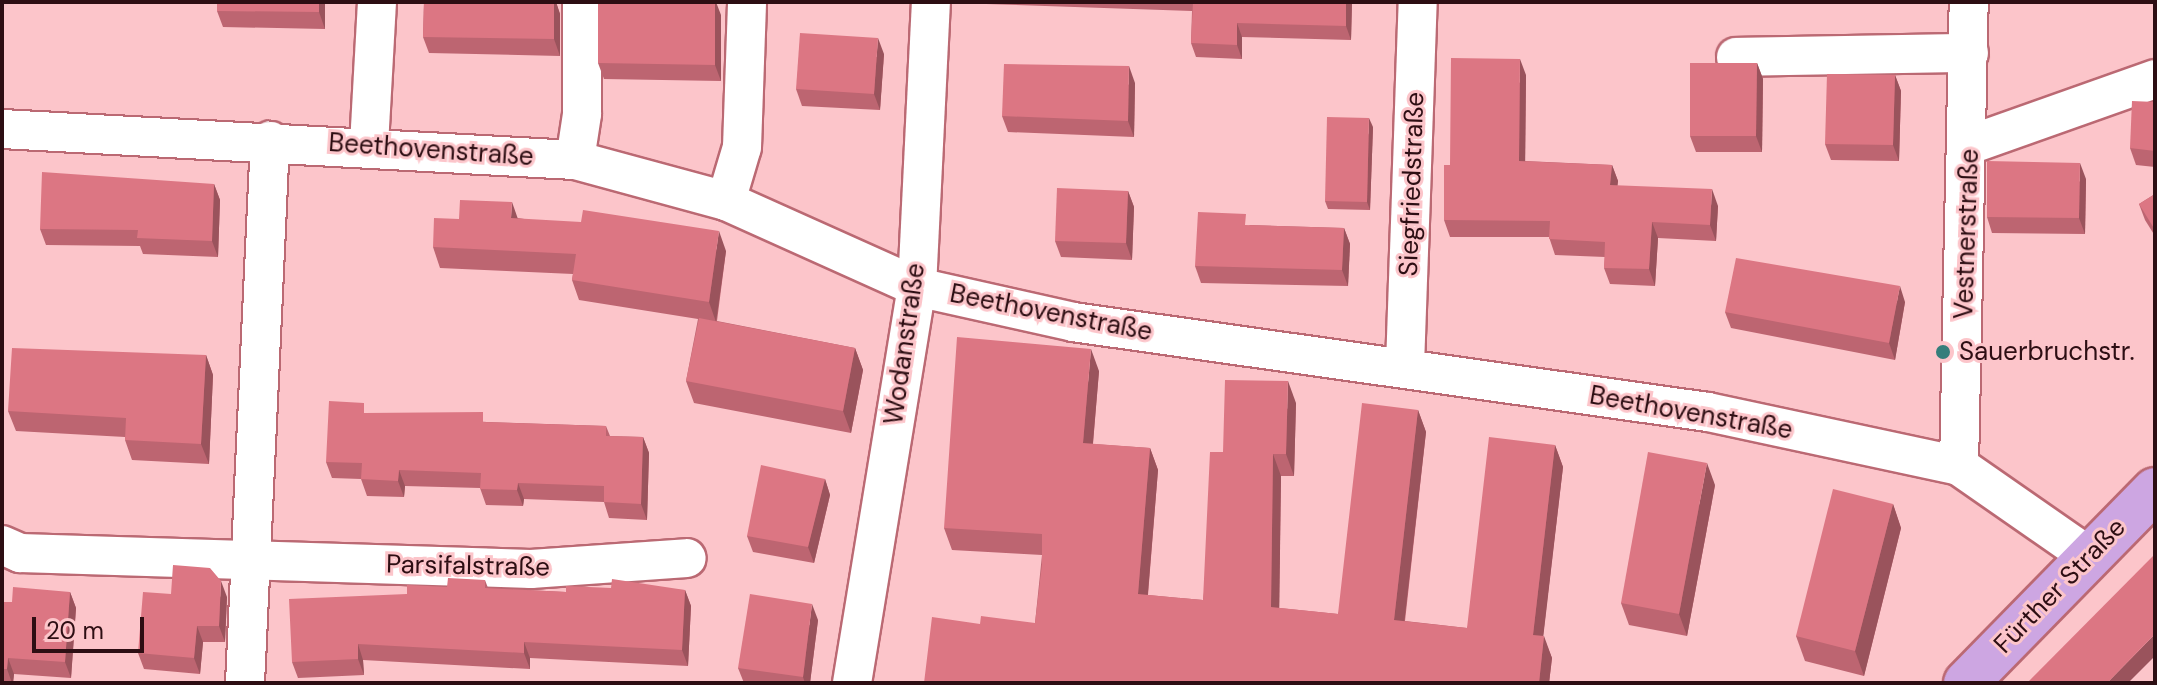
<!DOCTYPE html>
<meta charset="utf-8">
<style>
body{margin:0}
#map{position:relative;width:2157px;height:685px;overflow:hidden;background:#fcc5ca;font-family:"DM Sans",sans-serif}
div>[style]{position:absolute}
.roads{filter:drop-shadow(2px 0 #bb6973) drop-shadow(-2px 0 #bb6973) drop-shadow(0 2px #bb6973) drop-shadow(0 -2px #bb6973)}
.minor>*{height:38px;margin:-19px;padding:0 19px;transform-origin:19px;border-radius:19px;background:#fff}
.major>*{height:44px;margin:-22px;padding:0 22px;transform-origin:22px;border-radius:22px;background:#cda6e2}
.wall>*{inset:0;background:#bd6571}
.shaded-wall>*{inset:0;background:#9a535c}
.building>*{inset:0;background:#dc7683}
.dots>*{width:22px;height:22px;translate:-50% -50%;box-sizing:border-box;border:4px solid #fcc5ca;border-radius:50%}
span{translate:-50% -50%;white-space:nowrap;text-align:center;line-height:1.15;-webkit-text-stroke:6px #fcc5ca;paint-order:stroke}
.street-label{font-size:26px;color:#2d0e13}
.poi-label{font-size:26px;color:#2d0e13}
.left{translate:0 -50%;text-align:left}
.frame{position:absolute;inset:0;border:4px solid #2d0e13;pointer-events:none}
.scale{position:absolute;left:32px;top:617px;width:112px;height:36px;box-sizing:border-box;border:4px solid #2d0e13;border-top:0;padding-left:10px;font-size:24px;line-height:28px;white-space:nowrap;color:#2d0e13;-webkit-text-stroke:6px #fcc5ca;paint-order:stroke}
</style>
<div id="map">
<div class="roads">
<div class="minor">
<div style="left:1736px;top:57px;width:233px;rotate:-1deg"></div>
<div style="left:2px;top:129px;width:574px;rotate:3.1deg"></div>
<div style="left:575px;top:160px;width:156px;rotate:15.2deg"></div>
<div style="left:726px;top:201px;width:209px;rotate:24.2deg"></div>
<div style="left:917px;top:287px;width:160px;rotate:12.6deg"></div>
<div style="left:1073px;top:322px;width:641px;rotate:8.07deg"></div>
<div style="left:1708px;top:412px;width:257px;rotate:12.1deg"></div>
<div style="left:1959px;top:466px;width:156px;rotate:34.8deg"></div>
<div style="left:369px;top:145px;width:143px;rotate:-86.8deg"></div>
<div style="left:1969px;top:145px;width:197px;rotate:-19.5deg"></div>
<div style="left:575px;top:160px;width:47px;rotate:-81.3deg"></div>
<div style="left:582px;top:114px;width:112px;rotate:-90deg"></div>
<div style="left:726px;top:201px;width:56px;rotate:-73.5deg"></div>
<div style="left:742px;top:147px;width:145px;rotate:-88deg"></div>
<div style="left:1405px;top:366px;width:364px;rotate:-88deg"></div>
<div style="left:1959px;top:466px;width:464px;rotate:-88.8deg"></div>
<div style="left:2px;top:545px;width:20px;rotate:24deg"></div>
<div style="left:20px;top:553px;width:511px;rotate:1.79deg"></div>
<div style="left:531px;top:569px;width:156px;rotate:-4deg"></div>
<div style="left:245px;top:683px;width:543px;rotate:-87.36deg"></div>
<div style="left:852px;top:683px;width:401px;rotate:-80.7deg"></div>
<div style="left:917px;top:287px;width:285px;rotate:-87.2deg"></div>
</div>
<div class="major">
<div style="left:1966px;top:683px;width:270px;rotate:-45.6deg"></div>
</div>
</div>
<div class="wall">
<div style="clip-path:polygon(325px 2px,325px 29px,223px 27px,217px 11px)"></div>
<div style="clip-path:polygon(424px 2px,556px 2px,560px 14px,560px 56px,429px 53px,423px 37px)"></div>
<div style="clip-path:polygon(985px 2px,1352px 2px,1351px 40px,1242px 37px,1242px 59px,1196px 57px,1191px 43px,1192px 11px,986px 4px)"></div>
<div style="clip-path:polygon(721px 15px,721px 81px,604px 79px,598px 63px)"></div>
<div style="clip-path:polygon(884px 54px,880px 110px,802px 106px,796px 89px)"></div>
<div style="clip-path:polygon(1757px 63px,1763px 79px,1762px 152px,1696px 152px,1690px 136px)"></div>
<div style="clip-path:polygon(1526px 75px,1525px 161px,1612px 165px,1618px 181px,1617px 186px,1718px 206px,1716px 241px,1658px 238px,1655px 286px,1610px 284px,1604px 268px,1605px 257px,1555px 255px,1549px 237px,1450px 237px,1444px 220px,1450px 165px)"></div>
<div style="clip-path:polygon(1895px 75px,1901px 91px,1899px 161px,1831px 160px,1825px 144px)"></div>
<div style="clip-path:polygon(1135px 83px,1134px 137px,1008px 132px,1002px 116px)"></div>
<div style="clip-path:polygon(2155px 102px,2155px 167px,2136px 165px,2130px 148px)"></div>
<div style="clip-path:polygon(1373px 127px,1370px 210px,1328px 209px,1325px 201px)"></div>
<div style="clip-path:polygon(2086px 179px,2085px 234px,1992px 233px,1987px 217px)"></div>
<div style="clip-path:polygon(214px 184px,220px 200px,218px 257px,143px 254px,140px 246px,46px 245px,40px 229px)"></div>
<div style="clip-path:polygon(1128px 191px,1134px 207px,1132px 260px,1061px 257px,1055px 241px)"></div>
<div style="clip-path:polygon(2155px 194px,2155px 236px,2145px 220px,2139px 204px)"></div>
<div style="clip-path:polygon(518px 218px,726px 251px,717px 321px,855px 348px,863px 370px,851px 433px,694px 403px,686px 381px,698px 319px,579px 300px,572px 280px,573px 274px,440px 268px,433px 247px,459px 219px)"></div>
<div style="clip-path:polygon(1250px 225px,1344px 228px,1350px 244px,1348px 286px,1201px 283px,1195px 266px)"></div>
<div style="clip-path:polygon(1905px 302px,1895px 360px,1731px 328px,1725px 312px)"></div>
<div style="clip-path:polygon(206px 355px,213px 375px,209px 464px,132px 460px,125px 440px,125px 437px,16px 431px,8px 411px)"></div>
<div style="clip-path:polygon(1099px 371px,1093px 444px,1150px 448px,1158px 470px,1148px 595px,1203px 600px,1223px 452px,1296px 403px,1294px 476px,1281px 476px,1279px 608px,1338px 614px,1418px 410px,1426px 432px,1405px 621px,1467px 628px,1555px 445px,1563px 467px,1543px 636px,1552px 658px,1549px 683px,924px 683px,980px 624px,1035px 623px,1042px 555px,952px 550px,944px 528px)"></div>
<div style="clip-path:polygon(368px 413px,487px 422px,606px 426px,610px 436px,643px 437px,649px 453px,647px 520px,609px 518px,604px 502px,524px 499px,523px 506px,486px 505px,480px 488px,405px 486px,404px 497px,367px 496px,361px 479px,332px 478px,326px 462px)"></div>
<div style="clip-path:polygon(825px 479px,830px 495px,814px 563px,753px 552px,747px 536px)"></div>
<div style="clip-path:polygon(1715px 485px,1687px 636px,1629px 625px,1621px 603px)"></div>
<div style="clip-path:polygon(1893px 504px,1901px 528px,1864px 676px,1805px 661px,1796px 636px)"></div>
<div style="clip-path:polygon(485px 580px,488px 588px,566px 592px,611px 588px,685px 590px,691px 606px,688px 666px,530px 658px,530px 669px,363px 660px,364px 675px,298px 678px,292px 662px,407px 594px)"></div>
<div style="clip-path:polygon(70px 592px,76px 608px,71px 678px,14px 674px,13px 683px,2px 683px,2px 602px,12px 602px)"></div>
<div style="clip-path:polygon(171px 594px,227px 597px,225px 642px,203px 642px,200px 674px,144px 669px,138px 653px)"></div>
<div style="clip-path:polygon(818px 620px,810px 683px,744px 683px,738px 668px)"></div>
</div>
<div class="shaded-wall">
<div style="clip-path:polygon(319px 2px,325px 2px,325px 29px,319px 12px)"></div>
<div style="clip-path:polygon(554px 2px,556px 2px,560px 14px,560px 56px,554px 39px)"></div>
<div style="clip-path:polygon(715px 2px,716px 2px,721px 15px,721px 81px,715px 65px)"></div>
<div style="clip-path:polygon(1346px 2px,1352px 2px,1351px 40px,1346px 26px)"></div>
<div style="clip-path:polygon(1237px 23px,1242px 37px,1242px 59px,1237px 45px)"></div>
<div style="clip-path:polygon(878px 38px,884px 54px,880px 110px,874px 94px)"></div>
<div style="clip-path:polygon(1520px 59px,1526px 75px,1525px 177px,1519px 161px)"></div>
<div style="clip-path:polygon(1757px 63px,1763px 79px,1762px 152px,1756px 136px)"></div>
<div style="clip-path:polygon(1129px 66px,1135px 83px,1134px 137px,1128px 121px)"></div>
<div style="clip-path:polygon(1895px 75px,1901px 91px,1899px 161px,1893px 145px)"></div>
<div style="clip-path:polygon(1369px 118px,1373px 127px,1370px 210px,1367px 202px)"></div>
<div style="clip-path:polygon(2080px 163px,2086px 179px,2085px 234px,2079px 218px)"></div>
<div style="clip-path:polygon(1612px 165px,1618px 181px,1616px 201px,1610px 185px)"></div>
<div style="clip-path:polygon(214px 184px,220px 200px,218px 257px,212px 241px)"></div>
<div style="clip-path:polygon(1712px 189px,1718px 206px,1716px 241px,1710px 225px)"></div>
<div style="clip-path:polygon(1128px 191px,1134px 207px,1132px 260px,1126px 243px)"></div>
<div style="clip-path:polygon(512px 202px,519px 222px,511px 218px)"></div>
<div style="clip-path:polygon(1652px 222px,1658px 238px,1655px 286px,1649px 269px)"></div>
<div style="clip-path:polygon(1344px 228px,1350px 244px,1348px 286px,1342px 270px)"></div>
<div style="clip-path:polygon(719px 231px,726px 251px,716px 322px,709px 302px)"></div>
<div style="clip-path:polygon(1900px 286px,1905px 302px,1895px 360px,1889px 343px)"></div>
<div style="clip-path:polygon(855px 348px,863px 370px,851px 433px,843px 411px)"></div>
<div style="clip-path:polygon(1091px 349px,1099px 371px,1091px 465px,1083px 443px)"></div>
<div style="clip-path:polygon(206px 355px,213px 375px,209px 464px,201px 444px)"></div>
<div style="clip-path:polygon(1288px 381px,1296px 403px,1294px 476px,1286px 454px)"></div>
<div style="clip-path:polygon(1418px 410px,1426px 432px,1402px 642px,1394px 620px)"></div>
<div style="clip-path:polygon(643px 437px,649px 453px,647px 520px,641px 504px)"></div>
<div style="clip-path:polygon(1555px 445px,1563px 467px,1541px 656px,1533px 635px)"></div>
<div style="clip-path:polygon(1150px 448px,1158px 470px,1146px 616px,1138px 594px)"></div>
<div style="clip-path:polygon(1273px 454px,1281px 476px,1279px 629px,1271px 607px)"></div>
<div style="clip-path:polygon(1707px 463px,1715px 485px,1687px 636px,1679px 614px)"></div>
<div style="clip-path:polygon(399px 470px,405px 486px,404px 497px,398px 481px)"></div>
<div style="clip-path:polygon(825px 479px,830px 495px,814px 563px,808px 547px)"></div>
<div style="clip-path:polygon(518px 483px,524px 499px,523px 506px,517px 490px)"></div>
<div style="clip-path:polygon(1893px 504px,1901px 528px,1864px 676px,1855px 651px)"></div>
<div style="clip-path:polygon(221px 581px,227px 597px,225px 642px,219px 626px)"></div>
<div style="clip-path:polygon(685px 590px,691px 606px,688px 666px,682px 650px)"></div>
<div style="clip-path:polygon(70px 592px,76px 608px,71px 678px,65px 662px)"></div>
<div style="clip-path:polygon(812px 604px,818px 620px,810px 683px,805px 683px,803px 677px)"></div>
<div style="clip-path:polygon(197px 626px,203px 642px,200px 674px,194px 658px)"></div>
<div style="clip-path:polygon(2155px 634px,2155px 656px,2128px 683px,2107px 683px)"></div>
<div style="clip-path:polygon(1544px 636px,1552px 658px,1549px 683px,1539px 683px)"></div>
<div style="clip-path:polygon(524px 642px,530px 658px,530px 669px,524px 653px)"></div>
<div style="clip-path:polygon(358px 644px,363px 660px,364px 675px,358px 659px)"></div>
<div style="clip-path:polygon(8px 658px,14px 674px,13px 683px,12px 683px,7px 669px)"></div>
</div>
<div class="building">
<div style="clip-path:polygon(217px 2px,319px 2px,319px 12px,217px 11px)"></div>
<div style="clip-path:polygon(424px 2px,554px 2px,554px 39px,423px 37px)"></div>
<div style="clip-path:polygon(598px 2px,715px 2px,715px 65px,598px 63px)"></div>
<div style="clip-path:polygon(1193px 2px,1346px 2px,1346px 26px,1237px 23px,1237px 45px,1191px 43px)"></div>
<div style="clip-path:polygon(800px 33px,878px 38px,874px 94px,796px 89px)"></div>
<div style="clip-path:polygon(1451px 58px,1520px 59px,1519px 161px,1612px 165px,1610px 185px,1712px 189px,1710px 225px,1652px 222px,1649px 269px,1604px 268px,1605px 242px,1549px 239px,1550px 221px,1444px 220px,1444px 165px,1450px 165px)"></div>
<div style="clip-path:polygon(1690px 63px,1757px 63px,1756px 136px,1690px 136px)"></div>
<div style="clip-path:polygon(1004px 64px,1129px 66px,1128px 121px,1002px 116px)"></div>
<div style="clip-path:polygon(1827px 74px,1895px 75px,1893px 145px,1825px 144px)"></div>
<div style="clip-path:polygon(2132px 101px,2155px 102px,2155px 151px,2130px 148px)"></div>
<div style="clip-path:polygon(1327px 117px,1369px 118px,1367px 202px,1325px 201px)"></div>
<div style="clip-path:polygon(1987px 161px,2080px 163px,2079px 218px,1987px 217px)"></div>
<div style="clip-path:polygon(42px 172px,214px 184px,212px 241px,137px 238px,138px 230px,40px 229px)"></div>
<div style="clip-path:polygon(1057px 188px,1128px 191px,1126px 243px,1055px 241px)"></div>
<div style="clip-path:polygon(2155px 194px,2155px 230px,2139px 204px)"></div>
<div style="clip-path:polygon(460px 200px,512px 202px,511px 218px,581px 222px,583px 210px,719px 231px,709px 302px,572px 280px,576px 254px,433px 247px,434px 218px,459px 219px)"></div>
<div style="clip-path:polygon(1198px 212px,1246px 214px,1245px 225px,1344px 228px,1342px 270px,1195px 266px)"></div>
<div style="clip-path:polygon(1736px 258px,1900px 286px,1889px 343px,1725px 312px)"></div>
<div style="clip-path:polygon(699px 318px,855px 348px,843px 411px,686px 381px)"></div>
<div style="clip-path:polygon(957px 337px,1091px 349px,1083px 443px,1150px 448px,1138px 594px,1203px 600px,1210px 452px,1223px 452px,1225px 380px,1288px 381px,1286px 454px,1273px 454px,1271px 607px,1338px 614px,1362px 403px,1418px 410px,1394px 620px,1467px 628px,1489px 437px,1555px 445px,1533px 635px,1544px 636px,1539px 683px,924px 683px,932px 617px,980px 624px,981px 616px,1035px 623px,1042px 564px,1042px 534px,944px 528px)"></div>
<div style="clip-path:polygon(12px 348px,206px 355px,201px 444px,125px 440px,126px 418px,8px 411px)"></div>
<div style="clip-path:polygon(329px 401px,364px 403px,364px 413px,483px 412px,483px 422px,606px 426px,606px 436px,643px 437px,641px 504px,604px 502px,604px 486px,518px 483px,517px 490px,480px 489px,481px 473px,399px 470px,398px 481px,361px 479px,362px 463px,326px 462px)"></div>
<div style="clip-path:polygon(1648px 452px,1707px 463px,1679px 614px,1621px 603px)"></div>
<div style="clip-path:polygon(761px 465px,825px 479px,808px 547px,747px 536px)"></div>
<div style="clip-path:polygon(1833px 489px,1893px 504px,1855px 651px,1796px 636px)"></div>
<div style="clip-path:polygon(2155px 554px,2155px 634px,2107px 683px,2027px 683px)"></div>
<div style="clip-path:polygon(173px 565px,210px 568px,221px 581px,219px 626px,197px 626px,194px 658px,138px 653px,143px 592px,171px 594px)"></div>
<div style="clip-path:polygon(448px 578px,485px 580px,485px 588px,566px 592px,566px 586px,611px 588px,612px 579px,685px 590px,682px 650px,524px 642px,524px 653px,358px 644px,358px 659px,292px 662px,289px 599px,407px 594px,407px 585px,447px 587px)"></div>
<div style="clip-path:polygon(13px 587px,70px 592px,65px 662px,8px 658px,7px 669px,2px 669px,2px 602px,12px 602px)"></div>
<div style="clip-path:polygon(750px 594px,812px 604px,803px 677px,738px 668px)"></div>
</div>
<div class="dots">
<div style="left:1943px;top:352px;background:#357e7b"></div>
</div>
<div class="street-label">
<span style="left:431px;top:150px;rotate:4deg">Beethovenstraße</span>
<span style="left:1412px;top:184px;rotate:-88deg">Siegfriedstraße</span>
<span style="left:1967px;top:234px;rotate:-88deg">Vestnerstraße</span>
<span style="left:1051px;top:313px;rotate:11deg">Beethovenstraße</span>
<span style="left:905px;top:344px;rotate:-82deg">Wodanstraße</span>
<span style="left:1691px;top:413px;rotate:10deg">Beethovenstraße</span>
<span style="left:468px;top:566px;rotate:1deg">Parsifalstraße</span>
<span style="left:2060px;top:586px;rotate:-46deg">Fürther Straße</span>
</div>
<div class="poi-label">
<span class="left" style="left:1959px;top:352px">Sauerbruchstr.</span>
</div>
<div class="frame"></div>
<div class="scale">20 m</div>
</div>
